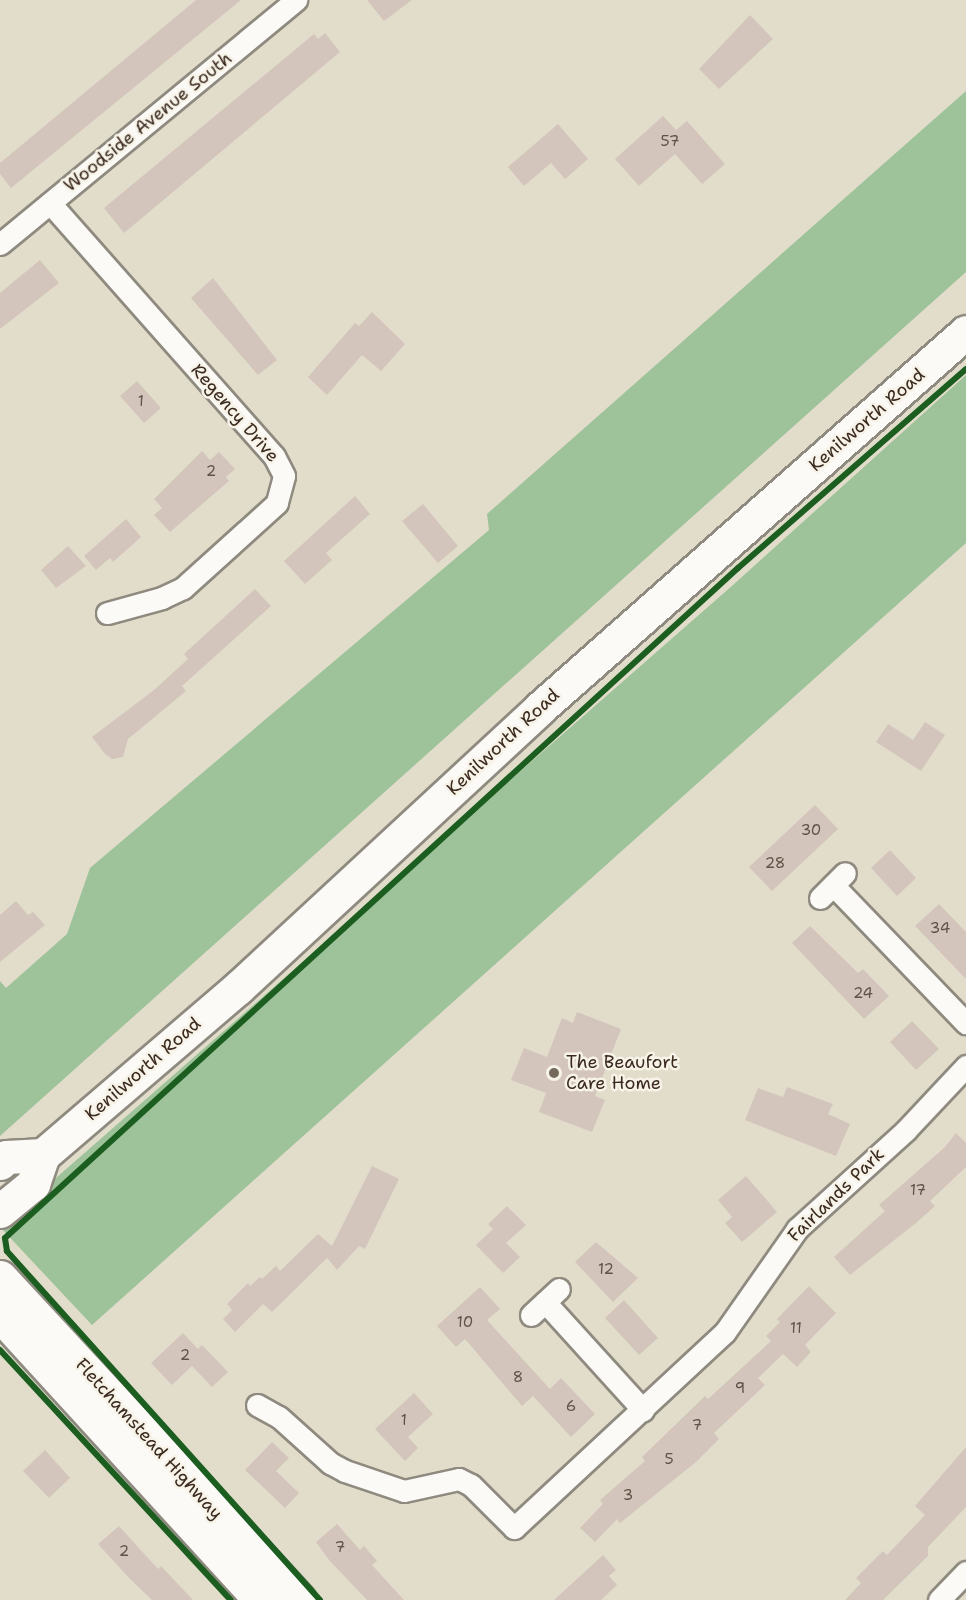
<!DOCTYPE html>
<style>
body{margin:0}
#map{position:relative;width:966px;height:1600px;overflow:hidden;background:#e2ddcb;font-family:"Shantell Sans",sans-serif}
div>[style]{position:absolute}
.forest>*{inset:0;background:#9ec299}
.building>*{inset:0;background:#d4c5bc}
.roads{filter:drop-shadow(2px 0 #8f8a7f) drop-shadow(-2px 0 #8f8a7f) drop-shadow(0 2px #8f8a7f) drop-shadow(0 -2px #8f8a7f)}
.street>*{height:21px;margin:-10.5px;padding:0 10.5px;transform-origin:10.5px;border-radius:10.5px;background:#fbfaf7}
.primary>*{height:33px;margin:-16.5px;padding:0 16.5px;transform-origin:16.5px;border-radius:16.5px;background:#fbfaf7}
.highway>*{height:33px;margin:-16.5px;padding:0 16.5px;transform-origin:16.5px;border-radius:16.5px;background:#fbfaf7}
.cycleway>*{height:6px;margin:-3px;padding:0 3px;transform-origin:3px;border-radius:3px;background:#1b5e20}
.dots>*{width:16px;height:16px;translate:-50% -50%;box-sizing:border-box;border:3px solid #f7f3e8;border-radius:50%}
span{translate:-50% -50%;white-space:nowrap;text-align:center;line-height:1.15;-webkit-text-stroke:5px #f7f3e8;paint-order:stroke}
.number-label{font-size:15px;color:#615146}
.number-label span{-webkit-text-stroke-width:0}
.street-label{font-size:18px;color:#3b2a1e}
.poi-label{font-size:18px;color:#3b2a1e}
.left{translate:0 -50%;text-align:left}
</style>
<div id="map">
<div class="forest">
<div style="clip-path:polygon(966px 91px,966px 272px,0 1136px,0 981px,6px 988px,67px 934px,90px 868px,489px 530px,487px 514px)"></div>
<div style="clip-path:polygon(966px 375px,966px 543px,92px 1325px,0 1227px,733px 585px)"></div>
</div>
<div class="building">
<div style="clip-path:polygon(196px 0,241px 0,11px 188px,0 174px,0 163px)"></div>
<div style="clip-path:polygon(367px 0,412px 0,384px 21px)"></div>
<div style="clip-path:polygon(750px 15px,773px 39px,719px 89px,699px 69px)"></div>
<div style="clip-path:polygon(325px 33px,340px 52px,124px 233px,104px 208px,314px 34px,318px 39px)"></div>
<div style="clip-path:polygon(663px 116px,676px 130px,687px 121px,725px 164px,702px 184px,675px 154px,639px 186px,615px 159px)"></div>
<div style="clip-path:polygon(558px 124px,588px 159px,565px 179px,551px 163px,524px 186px,508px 167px)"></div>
<div style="clip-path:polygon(40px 260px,59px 283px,0 329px,0 293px)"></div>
<div style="clip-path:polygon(213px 278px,277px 360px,258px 375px,191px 298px)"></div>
<div style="clip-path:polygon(372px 312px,405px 344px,381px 371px,362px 355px,327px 395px,308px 377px,355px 323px,359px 326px)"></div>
<div style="clip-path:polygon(137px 381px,161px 408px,144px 423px,120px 396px)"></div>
<div style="clip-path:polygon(202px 451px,210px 460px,219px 452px,235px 469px,226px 477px,229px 481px,170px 532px,154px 515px,162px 508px,154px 499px)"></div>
<div style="clip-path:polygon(355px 496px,370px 514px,326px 553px,332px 560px,305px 584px,284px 561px)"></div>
<div style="clip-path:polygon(423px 504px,458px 546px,438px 563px,402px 521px)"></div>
<div style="clip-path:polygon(126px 519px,141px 537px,113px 562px,110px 558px,96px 570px,84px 556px)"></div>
<div style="clip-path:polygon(68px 546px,86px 566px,56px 588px,41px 570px)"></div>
<div style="clip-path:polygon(255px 589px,271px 606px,182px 686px,186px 691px,128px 739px,123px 757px,112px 759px,105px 754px,92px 737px,154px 690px,188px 659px,184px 654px)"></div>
<div style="clip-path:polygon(925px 722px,945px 735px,921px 771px,876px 742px,888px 724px,913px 740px)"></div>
<div style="clip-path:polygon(815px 805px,838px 829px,772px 891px,749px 867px)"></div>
<div style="clip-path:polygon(890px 850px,916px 878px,897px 896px,871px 868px)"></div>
<div style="clip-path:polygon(16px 901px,28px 915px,33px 912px,45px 925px,0 962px,0 915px)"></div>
<div style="clip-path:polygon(939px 904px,966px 932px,966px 979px,915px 926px)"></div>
<div style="clip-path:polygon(810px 926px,858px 973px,863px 969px,889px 996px,864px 1019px,792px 943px)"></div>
<div style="clip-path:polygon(577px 1012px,621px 1029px,595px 1096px,605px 1100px,592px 1132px,539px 1112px,546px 1093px,511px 1080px,524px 1048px,547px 1057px,562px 1018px,573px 1023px)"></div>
<div style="clip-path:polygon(912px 1021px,939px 1049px,916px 1070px,890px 1042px)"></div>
<div style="clip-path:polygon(787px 1087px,833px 1104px,828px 1114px,850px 1124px,836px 1156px,745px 1120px,758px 1088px,783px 1097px)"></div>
<div style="clip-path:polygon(956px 1133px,966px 1143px,966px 1167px,930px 1201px,935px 1206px,916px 1223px,850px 1275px,834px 1257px,885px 1211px,879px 1205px,945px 1147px)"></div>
<div style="clip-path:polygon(372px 1166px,399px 1179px,365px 1249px,359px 1246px,337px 1270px,327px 1258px,272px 1312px,263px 1304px,235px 1332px,223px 1319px,232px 1310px,227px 1304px,248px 1283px,250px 1286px,260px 1277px,262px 1279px,276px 1266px,280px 1271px,318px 1234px,332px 1246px)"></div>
<div style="clip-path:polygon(746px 1176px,777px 1212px,742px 1242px,725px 1223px,732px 1217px,718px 1200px)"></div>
<div style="clip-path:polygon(507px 1206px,526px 1225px,506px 1243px,520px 1257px,503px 1273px,476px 1245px,493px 1229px,488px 1224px)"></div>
<div style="clip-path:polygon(596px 1242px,638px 1278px,613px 1302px,575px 1262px)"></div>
<div style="clip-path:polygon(809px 1286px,836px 1313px,805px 1345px,811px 1352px,797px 1367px,783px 1354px,758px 1378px,765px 1385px,714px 1433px,719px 1439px,696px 1462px,620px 1523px,617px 1519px,595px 1542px,580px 1528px,603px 1504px,600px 1500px,645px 1461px,642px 1457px,705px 1396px,708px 1399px,771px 1341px,766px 1336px,780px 1322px,777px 1319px)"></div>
<div style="clip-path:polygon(480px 1287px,500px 1309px,487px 1320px,550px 1389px,561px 1378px,595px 1414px,571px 1437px,533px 1396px,522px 1406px,465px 1339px,456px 1347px,437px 1326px)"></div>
<div style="clip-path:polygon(624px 1300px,658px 1338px,639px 1355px,605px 1318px)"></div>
<div style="clip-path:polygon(183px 1333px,198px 1349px,202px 1345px,228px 1372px,212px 1387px,192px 1366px,172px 1385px,151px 1363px)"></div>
<div style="clip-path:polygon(414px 1393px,433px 1414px,408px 1437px,418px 1448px,405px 1461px,375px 1429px)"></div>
<div style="clip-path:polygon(272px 1442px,289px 1458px,276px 1471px,299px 1493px,285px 1508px,245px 1470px)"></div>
<div style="clip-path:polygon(966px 1447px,966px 1507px,928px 1547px,928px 1556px,883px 1600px,845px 1600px,861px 1583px,856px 1578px,883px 1551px,887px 1555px,925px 1515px,915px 1506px)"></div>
<div style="clip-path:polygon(45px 1450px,70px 1478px,49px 1498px,23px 1471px)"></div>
<div style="clip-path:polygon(337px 1524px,360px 1550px,364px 1546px,377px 1561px,372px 1565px,404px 1600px,367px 1600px,329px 1560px,316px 1542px)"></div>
<div style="clip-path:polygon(119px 1526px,158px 1569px,161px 1566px,193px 1600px,152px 1600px,129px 1578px,98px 1544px)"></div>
<div style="clip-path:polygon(603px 1555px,616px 1570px,609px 1576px,617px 1585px,601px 1600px,554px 1600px)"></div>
</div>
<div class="roads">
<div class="street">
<div style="left:50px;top:203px;width:338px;rotate:48.5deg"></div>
<div style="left:274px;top:456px;width:22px;rotate:63deg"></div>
<div style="left:284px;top:476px;width:28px;rotate:105deg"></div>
<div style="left:277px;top:503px;width:127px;rotate:137.9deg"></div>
<div style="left:183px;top:588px;width:23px;rotate:155deg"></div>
<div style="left:162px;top:598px;width:57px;rotate:164.7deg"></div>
<div style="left:0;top:244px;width:384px;rotate:-39.5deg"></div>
<div style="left:833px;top:885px;width:192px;rotate:46.1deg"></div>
<div style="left:820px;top:898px;width:35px;rotate:-45deg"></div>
<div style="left:545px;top:1302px;width:146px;rotate:47.8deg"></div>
<div style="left:531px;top:1315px;width:38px;rotate:-43deg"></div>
<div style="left:257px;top:1405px;width:25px;rotate:29deg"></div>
<div style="left:279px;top:1417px;width:69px;rotate:42deg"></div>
<div style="left:330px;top:1463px;width:17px;rotate:28deg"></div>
<div style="left:345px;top:1471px;width:62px;rotate:18.7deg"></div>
<div style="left:404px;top:1491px;width:56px;rotate:-12.3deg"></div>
<div style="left:459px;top:1479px;width:13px;rotate:27deg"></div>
<div style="left:471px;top:1485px;width:61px;rotate:45deg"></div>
<div style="left:514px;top:1528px;width:288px;rotate:-42.9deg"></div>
<div style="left:725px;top:1332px;width:126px;rotate:-55deg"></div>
<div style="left:797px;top:1229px;width:147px;rotate:-42.2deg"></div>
<div style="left:906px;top:1130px;width:88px;rotate:-46.8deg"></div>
<div style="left:939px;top:1600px;width:39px;rotate:-46deg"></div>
</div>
<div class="primary">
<div style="left:0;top:1163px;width:8px;rotate:-45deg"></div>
<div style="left:6px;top:1157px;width:37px;rotate:-3deg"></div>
<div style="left:0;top:1211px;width:43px;rotate:-39.3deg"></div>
<div style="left:33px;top:1184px;width:31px;rotate:-71deg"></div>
<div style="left:43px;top:1155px;width:257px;rotate:-40.6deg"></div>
<div style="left:238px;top:988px;width:412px;rotate:-42.8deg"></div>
<div style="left:540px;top:708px;width:568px;rotate:-41.43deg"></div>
</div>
<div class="highway">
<div style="left:0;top:1277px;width:440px;rotate:47.2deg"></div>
<div style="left:0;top:1315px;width:386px;rotate:47.6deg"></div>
</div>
</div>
<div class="cycleway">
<div style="left:0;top:1350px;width:340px;rotate:47.3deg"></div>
<div style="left:320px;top:1600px;width:469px;rotate:-131.9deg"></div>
<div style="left:7px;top:1251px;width:13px;rotate:-99deg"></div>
<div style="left:5px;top:1238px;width:993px;rotate:-42.43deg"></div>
<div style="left:738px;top:568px;width:303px;rotate:-41.1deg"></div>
</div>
<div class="dots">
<div style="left:554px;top:1073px;background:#75695b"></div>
</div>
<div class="number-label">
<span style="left:670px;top:142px">57</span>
<span style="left:141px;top:402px">1</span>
<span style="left:211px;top:472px">2</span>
<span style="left:811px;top:831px">30</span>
<span style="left:775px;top:864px">28</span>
<span style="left:940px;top:929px">34</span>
<span style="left:863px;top:994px">24</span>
<span style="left:918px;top:1191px">17</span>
<span style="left:606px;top:1270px">12</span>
<span style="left:465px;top:1323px">10</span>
<span style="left:796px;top:1329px">11</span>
<span style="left:185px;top:1356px">2</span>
<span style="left:518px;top:1378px">8</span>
<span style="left:740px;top:1389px">9</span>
<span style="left:571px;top:1407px">6</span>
<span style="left:404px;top:1421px">1</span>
<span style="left:697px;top:1426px">7</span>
<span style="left:669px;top:1460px">5</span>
<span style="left:628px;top:1496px">3</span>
<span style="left:340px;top:1548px">7</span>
<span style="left:124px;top:1552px">2</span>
</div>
<div class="street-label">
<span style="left:148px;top:122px;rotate:-39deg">Woodside Avenue South</span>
<span style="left:235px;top:413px;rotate:49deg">Regency Drive</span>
<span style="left:867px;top:420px;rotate:-41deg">Kenilworth Road</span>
<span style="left:503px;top:742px;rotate:-43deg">Kenilworth Road</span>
<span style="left:143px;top:1069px;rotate:-41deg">Kenilworth Road</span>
<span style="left:836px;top:1195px;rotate:-44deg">Fairlands Park</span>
<span style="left:149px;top:1439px;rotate:48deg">Fletchamstead Highway</span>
</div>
<div class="poi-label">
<span class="left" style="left:566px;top:1073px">The Beaufort<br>Care Home</span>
</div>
</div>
